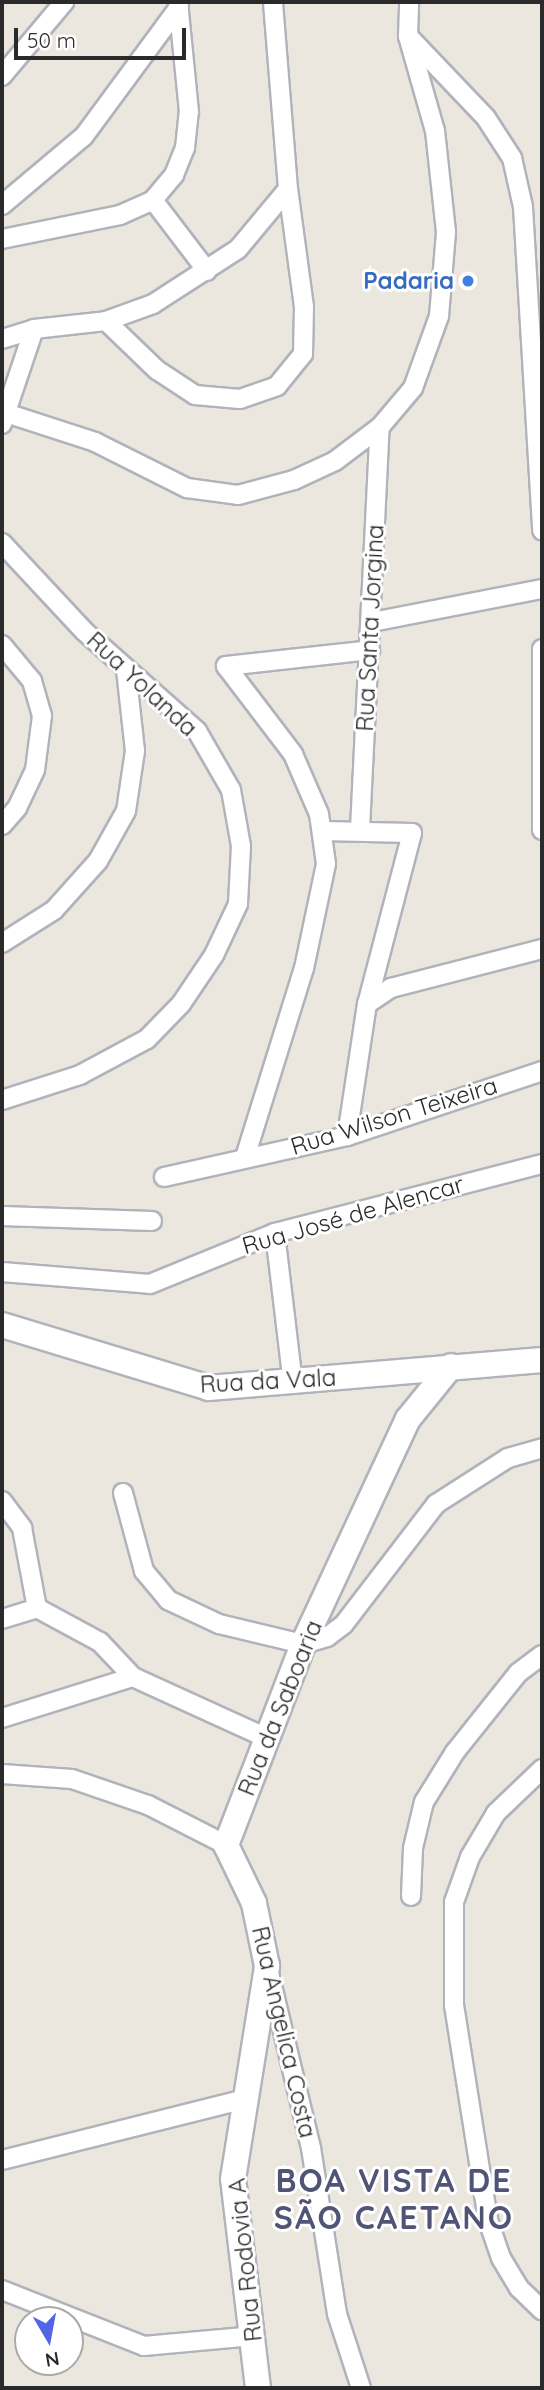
<!DOCTYPE html>
<meta charset="utf-8">
<style>
body{margin:0}
#map{position:relative;width:544px;height:2390px;overflow:hidden;background:#ebe6de;font-family:Quicksand,sans-serif}
div>[style]{position:absolute}
.roads{filter:drop-shadow(2px 0 #b1b3bc) drop-shadow(-2px 0 #b1b3bc) drop-shadow(0 2px #b1b3bc) drop-shadow(0 -2px #b1b3bc)}
.street>*{height:18px;margin:-9px;padding:0 9px;transform-origin:9px;border-radius:9px;background:#fff}
.secondary>*{height:24px;margin:-12px;padding:0 12px;transform-origin:12px;border-radius:12px;background:#fff}
.dots>*{width:19px;height:19px;translate:-50% -50%;box-sizing:border-box;border:4px solid #fff;border-radius:50%}
span{translate:-50% -50%;white-space:nowrap;text-align:center;line-height:1.15;-webkit-text-stroke:6px #fff;paint-order:stroke}
.shop-label{font-size:24px;color:#366cbe;font-weight:700}
.right{translate:-100% -50%;text-align:right}
.street-label{font-size:24px;color:#2a2a2a}
.district-label{font-size:32px;color:#505576;font-weight:700;letter-spacing:2px}
.frame{position:absolute;inset:0;border:4px solid #2a2a2a;pointer-events:none}
.north{position:absolute;left:14px;top:2306px;width:70px;height:70px;box-sizing:border-box;background:#fff;border:2px solid #aaa;border-radius:50%;rotate:170deg;font-size:19px;font-weight:700;line-height:28px;text-align:center;color:#2a2a2a}
.north::after{content:'';display:block;margin:auto;width:24px;height:32px;background:#5165e5;clip-path:polygon(50% 0,100% 100%,50% 72%,0 100%)}
.scale{position:absolute;left:14px;top:28px;width:172px;height:32px;box-sizing:border-box;border:4px solid #2a2a2a;border-top:0;padding-left:9px;font-size:21px;line-height:24px;white-space:nowrap;color:#2a2a2a;-webkit-text-stroke:5px #fff;paint-order:stroke}
</style>
<div id="map">
<div class="roads">
<div class="street">
<div style="left:408px;top:36px;width:113px;rotate:46.4deg"></div>
<div style="left:486px;top:118px;width:48px;rotate:57deg"></div>
<div style="left:512px;top:158px;width:50px;rotate:77.3deg"></div>
<div style="left:523px;top:207px;width:324px;rotate:86.6deg"></div>
<div style="left:2px;top:76px;width:97px;rotate:-50deg"></div>
<div style="left:153px;top:200px;width:89px;rotate:52.7deg"></div>
<div style="left:2px;top:205px;width:107px;rotate:-40.1deg"></div>
<div style="left:84px;top:136px;width:160px;rotate:-53.6deg"></div>
<div style="left:2px;top:239px;width:120px;rotate:-11.5deg"></div>
<div style="left:120px;top:215px;width:36px;rotate:-24deg"></div>
<div style="left:153px;top:200px;width:33px;rotate:-50deg"></div>
<div style="left:174px;top:175px;width:29px;rotate:-68deg"></div>
<div style="left:185px;top:148px;width:36px;rotate:-84deg"></div>
<div style="left:189px;top:112px;width:111px;rotate:-95.7deg"></div>
<div style="left:106px;top:321px;width:71px;rotate:43.9deg"></div>
<div style="left:157px;top:370px;width:45px;rotate:33.3deg"></div>
<div style="left:195px;top:395px;width:45px;rotate:5.1deg"></div>
<div style="left:240px;top:399px;width:39px;rotate:-19deg"></div>
<div style="left:277px;top:386px;width:41px;rotate:-50.9deg"></div>
<div style="left:303px;top:354px;width:47px;rotate:-88.8deg"></div>
<div style="left:304px;top:307px;width:119px;rotate:-97.7deg"></div>
<div style="left:2px;top:339px;width:34px;rotate:-17deg"></div>
<div style="left:34px;top:329px;width:72px;rotate:-6.3deg"></div>
<div style="left:106px;top:321px;width:50px;rotate:-19.9deg"></div>
<div style="left:153px;top:304px;width:101px;rotate:-32.9deg"></div>
<div style="left:238px;top:249px;width:78px;rotate:-50.2deg"></div>
<div style="left:288px;top:189px;width:188px;rotate:-94.6deg"></div>
<div style="left:6px;top:413px;width:94px;rotate:18deg"></div>
<div style="left:95px;top:442px;width:103px;rotate:26.6deg"></div>
<div style="left:187px;top:488px;width:51px;rotate:7.8deg"></div>
<div style="left:238px;top:495px;width:58px;rotate:-15deg"></div>
<div style="left:294px;top:480px;width:45px;rotate:-24.9deg"></div>
<div style="left:335px;top:461px;width:56px;rotate:-37.1deg"></div>
<div style="left:380px;top:427px;width:51px;rotate:-49.8deg"></div>
<div style="left:413px;top:388px;width:77px;rotate:-70.1deg"></div>
<div style="left:439px;top:316px;width:84px;rotate:-85.2deg"></div>
<div style="left:446px;top:232px;width:102px;rotate:-96.2deg"></div>
<div style="left:435px;top:131px;width:99px;rotate:-105.9deg"></div>
<div style="left:408px;top:36px;width:34px;rotate:-88deg"></div>
<div style="left:2px;top:424px;width:100px;rotate:-71.4deg"></div>
<div style="left:2px;top:543px;width:120px;rotate:47deg"></div>
<div style="left:84px;top:631px;width:151px;rotate:41.5deg"></div>
<div style="left:197px;top:731px;width:68px;rotate:60deg"></div>
<div style="left:231px;top:790px;width:57px;rotate:79.9deg"></div>
<div style="left:241px;top:846px;width:58px;rotate:93deg"></div>
<div style="left:238px;top:904px;width:56px;rotate:115.2deg"></div>
<div style="left:214px;top:955px;width:59px;rotate:124deg"></div>
<div style="left:181px;top:1004px;width:49px;rotate:134.2deg"></div>
<div style="left:147px;top:1039px;width:76px;rotate:151.8deg"></div>
<div style="left:80px;top:1075px;width:82px;rotate:162.2deg"></div>
<div style="left:372px;top:622px;width:173px;rotate:-11deg"></div>
<div style="left:2px;top:645px;width:47px;rotate:50.2deg"></div>
<div style="left:32px;top:681px;width:36px;rotate:74deg"></div>
<div style="left:42px;top:716px;width:54px;rotate:97.4deg"></div>
<div style="left:35px;top:770px;width:42px;rotate:115.3deg"></div>
<div style="left:17px;top:808px;width:23px;rotate:131deg"></div>
<div style="left:542px;top:649px;width:181px;rotate:90deg"></div>
<div style="left:226px;top:666px;width:111px;rotate:52.7deg"></div>
<div style="left:293px;top:754px;width:65px;rotate:66.6deg"></div>
<div style="left:319px;top:814px;width:50px;rotate:82deg"></div>
<div style="left:326px;top:864px;width:106px;rotate:101.9deg"></div>
<div style="left:304px;top:968px;width:199px;rotate:107.3deg"></div>
<div style="left:226px;top:666px;width:145px;rotate:-6.3deg"></div>
<div style="left:360px;top:829px;width:402px;rotate:-87.2deg"></div>
<div style="left:322px;top:831px;width:90px;rotate:1.3deg"></div>
<div style="left:412px;top:833px;width:177px;rotate:104.7deg"></div>
<div style="left:2px;top:943px;width:62px;rotate:-32.4deg"></div>
<div style="left:54px;top:910px;width:66px;rotate:-48.1deg"></div>
<div style="left:98px;top:861px;width:57px;rotate:-60.8deg"></div>
<div style="left:126px;top:811px;width:61px;rotate:-81.5deg"></div>
<div style="left:135px;top:751px;width:81px;rotate:-96.3deg"></div>
<div style="left:347px;top:1136px;width:134px;rotate:-81.4deg"></div>
<div style="left:367px;top:1004px;width:29px;rotate:-34deg"></div>
<div style="left:391px;top:988px;width:156px;rotate:-14.5deg"></div>
<div style="left:164px;top:1177px;width:188px;rotate:-12.6deg"></div>
<div style="left:347px;top:1136px;width:206px;rotate:-18.4deg"></div>
<div style="left:2px;top:1216px;width:150px;rotate:1.9deg"></div>
<div style="left:275px;top:1233px;width:152px;rotate:83.2deg"></div>
<div style="left:2px;top:1272px;width:148px;rotate:4.6deg"></div>
<div style="left:150px;top:1284px;width:135px;rotate:-22.2deg"></div>
<div style="left:275px;top:1233px;width:276px;rotate:-14.5deg"></div>
<div style="left:123px;top:1493px;width:81px;rotate:74.9deg"></div>
<div style="left:144px;top:1571px;width:38px;rotate:50deg"></div>
<div style="left:168px;top:1600px;width:56px;rotate:25.2deg"></div>
<div style="left:219px;top:1624px;width:86px;rotate:13.4deg"></div>
<div style="left:303px;top:1644px;width:25px;rotate:-16deg"></div>
<div style="left:327px;top:1637px;width:21px;rotate:-37deg"></div>
<div style="left:344px;top:1624px;width:151px;rotate:-52.5deg"></div>
<div style="left:436px;top:1504px;width:85px;rotate:-32.6deg"></div>
<div style="left:508px;top:1458px;width:35px;rotate:-16deg"></div>
<div style="left:2px;top:1501px;width:34px;rotate:53deg"></div>
<div style="left:22px;top:1528px;width:81px;rotate:79.4deg"></div>
<div style="left:2px;top:1619px;width:37px;rotate:-17deg"></div>
<div style="left:37px;top:1608px;width:72px;rotate:28.4deg"></div>
<div style="left:100px;top:1642px;width:48px;rotate:46.7deg"></div>
<div style="left:133px;top:1677px;width:147px;rotate:24.5deg"></div>
<div style="left:2px;top:1718px;width:137px;rotate:-17.4deg"></div>
<div style="left:542px;top:1769px;width:64px;rotate:136.3deg"></div>
<div style="left:496px;top:1813px;width:51px;rotate:120.6deg"></div>
<div style="left:470px;top:1857px;width:48px;rotate:109.6deg"></div>
<div style="left:454px;top:1902px;width:103px;rotate:90deg"></div>
<div style="left:454px;top:2005px;width:218px;rotate:81deg"></div>
<div style="left:488px;top:2220px;width:40px;rotate:71.1deg"></div>
<div style="left:501px;top:2258px;width:35px;rotate:59deg"></div>
<div style="left:519px;top:2288px;width:32px;rotate:44deg"></div>
<div style="left:2px;top:1774px;width:70px;rotate:4.1deg"></div>
<div style="left:72px;top:1779px;width:80px;rotate:18.9deg"></div>
<div style="left:148px;top:1805px;width:88px;rotate:27.1deg"></div>
<div style="left:411px;top:1896px;width:48px;rotate:-87.6deg"></div>
<div style="left:413px;top:1848px;width:47px;rotate:-76.6deg"></div>
<div style="left:424px;top:1802px;width:59px;rotate:-58.2deg"></div>
<div style="left:455px;top:1752px;width:101px;rotate:-51.4deg"></div>
<div style="left:518px;top:1673px;width:30px;rotate:-37deg"></div>
<div style="left:269px;top:1973px;width:180px;rotate:76.5deg"></div>
<div style="left:311px;top:2148px;width:168px;rotate:81.1deg"></div>
<div style="left:337px;top:2314px;width:78px;rotate:72deg"></div>
<div style="left:2px;top:2160px;width:250px;rotate:-14.1deg"></div>
<div style="left:2px;top:2290px;width:153px;rotate:21.5deg"></div>
<div style="left:144px;top:2346px;width:109px;rotate:-5.2deg"></div>
</div>
<div class="secondary">
<div style="left:2px;top:1325px;width:216px;rotate:16.9deg"></div>
<div style="left:209px;top:1388px;width:334px;rotate:-4.8deg"></div>
<div style="left:258px;top:2388px;width:210px;rotate:-96.8deg"></div>
<div style="left:233px;top:2179px;width:216px;rotate:-80.9deg"></div>
<div style="left:267px;top:1966px;width:64px;rotate:-101.7deg"></div>
<div style="left:254px;top:1903px;width:64px;rotate:-115.8deg"></div>
<div style="left:226px;top:1845px;width:215px;rotate:-69deg"></div>
<div style="left:303px;top:1644px;width:248px;rotate:-65deg"></div>
<div style="left:408px;top:1419px;width:68px;rotate:-50.9deg"></div>
</div>
</div>
<div class="dots">
<div style="left:468px;top:281px;background:#3f7fe0"></div>
</div>
<div class="shop-label">
<span class="right" style="left:454px;top:281px">Padaria</span>
</div>
<div class="street-label">
<span style="left:370px;top:628px;rotate:-87deg">Rua Santa Jorgina</span>
<span style="left:142px;top:684px;rotate:43deg">Rua Yolanda</span>
<span style="left:394px;top:1116px;rotate:-17deg">Rua Wilson Teixeira</span>
<span style="left:353px;top:1215px;rotate:-16deg">Rua José de Alencar</span>
<span style="left:268px;top:1381px;rotate:-3deg">Rua da Vala</span>
<span style="left:280px;top:1708px;rotate:-68deg">Rua da Saboaria</span>
<span style="left:284px;top:2032px;rotate:77deg">Rua Angelica Costa</span>
<span style="left:245px;top:2260px;rotate:-96deg">Rua Rodovia A</span>
</div>
<div class="district-label">
<span style="left:394px;top:2199px">BOA VISTA DE<br>SÃO CAETANO</span>
</div>
<div class="frame"></div>
<div class="north">N</div>
<div class="scale">50 m</div>
</div>
